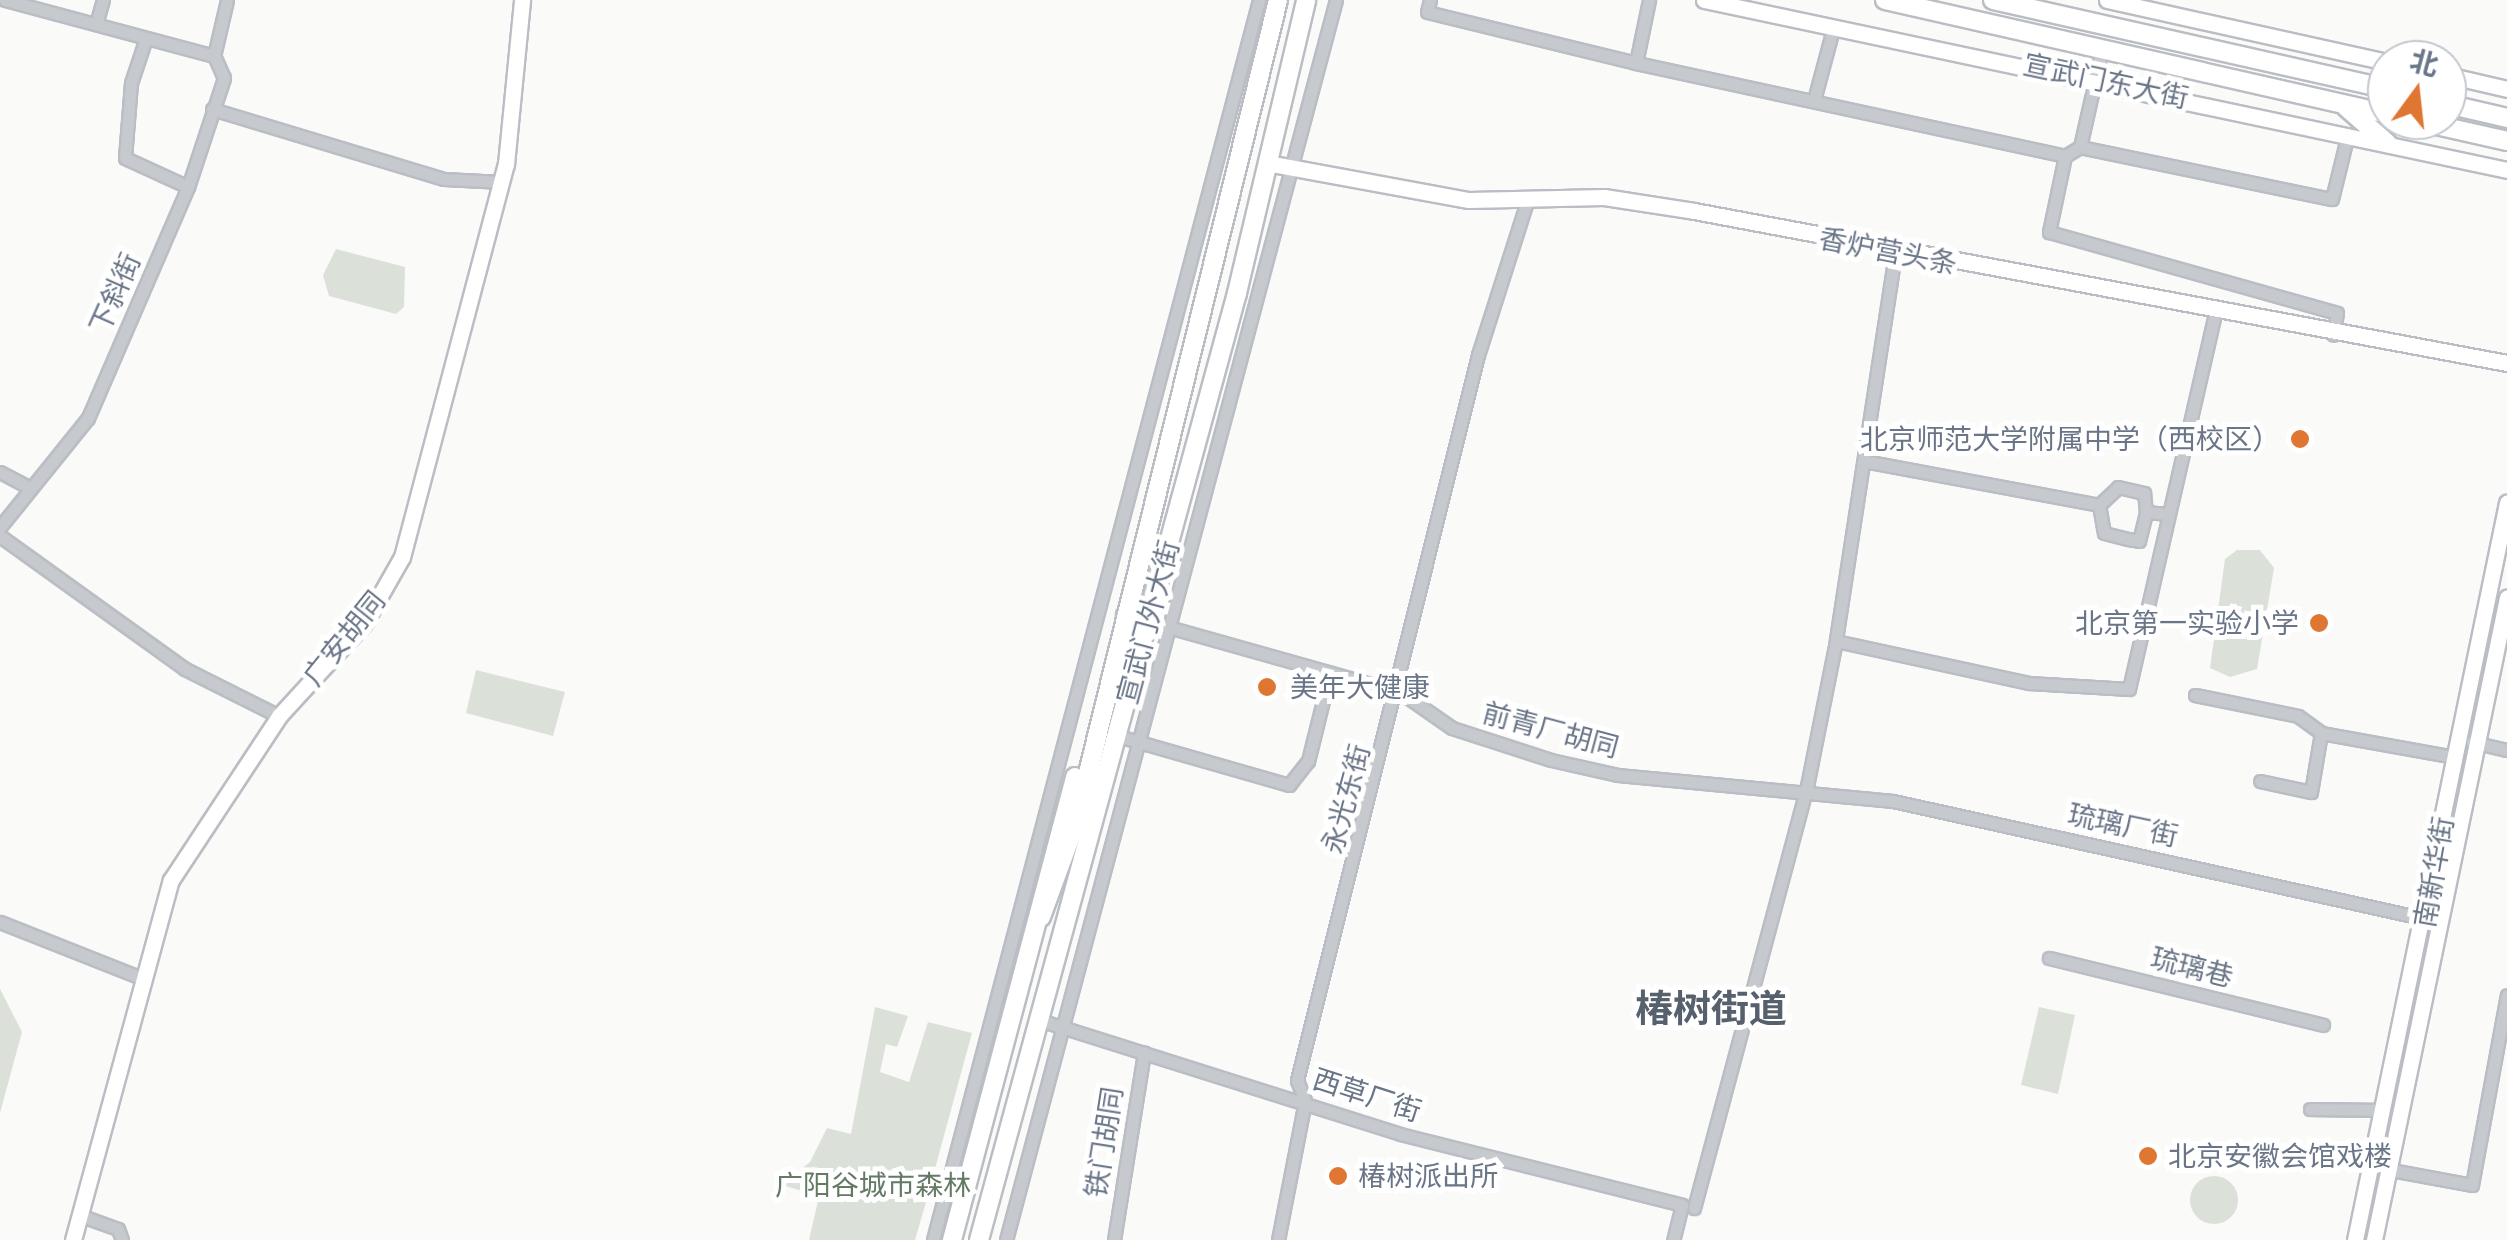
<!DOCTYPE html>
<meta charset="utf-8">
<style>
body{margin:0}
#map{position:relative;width:2507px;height:1240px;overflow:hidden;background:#fafaf8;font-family:"PT Sans Narrow","Noto Sans SC",sans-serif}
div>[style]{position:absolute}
.green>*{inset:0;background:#dbe1d9}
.round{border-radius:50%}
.roads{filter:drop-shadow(2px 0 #babec4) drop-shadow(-2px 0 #babec4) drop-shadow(0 2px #babec4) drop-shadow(0 -2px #babec4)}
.street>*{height:11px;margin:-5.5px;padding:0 5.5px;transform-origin:5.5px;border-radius:5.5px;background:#c6c9cd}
.secondary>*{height:15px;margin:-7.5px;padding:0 7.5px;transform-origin:7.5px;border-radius:7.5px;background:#fff}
.primary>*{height:18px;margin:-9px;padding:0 9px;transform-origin:9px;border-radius:9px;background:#fff}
.dots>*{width:28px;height:28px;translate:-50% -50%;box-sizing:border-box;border:5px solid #fff;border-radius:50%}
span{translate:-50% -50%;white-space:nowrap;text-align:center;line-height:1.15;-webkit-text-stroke:10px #fff;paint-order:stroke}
.street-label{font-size:28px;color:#6a7688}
.poi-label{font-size:28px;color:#6a7688}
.right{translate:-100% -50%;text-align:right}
.left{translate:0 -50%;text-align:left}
.park-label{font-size:28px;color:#657a65}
.district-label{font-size:38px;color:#57606d;font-weight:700}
.north{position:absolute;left:2367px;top:40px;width:100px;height:100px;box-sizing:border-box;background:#fff;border:2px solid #c3c8cf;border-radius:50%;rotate:15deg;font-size:28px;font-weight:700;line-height:40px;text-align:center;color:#6a7688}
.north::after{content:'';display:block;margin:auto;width:35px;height:45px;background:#df7733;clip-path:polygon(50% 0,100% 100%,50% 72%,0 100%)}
</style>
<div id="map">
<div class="green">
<div style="clip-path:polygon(336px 249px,405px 267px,404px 307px,396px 314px,329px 296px,323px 275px)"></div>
<div style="clip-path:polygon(2237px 550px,2260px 550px,2274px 568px,2257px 669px,2230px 677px,2210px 668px,2225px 559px)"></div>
<div style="clip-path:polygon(476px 670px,565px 692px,553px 736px,466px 713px)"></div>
<div style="clip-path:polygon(0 989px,22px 1032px,0 1113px)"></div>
<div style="clip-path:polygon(875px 1007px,908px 1016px,897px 1047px,886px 1044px,880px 1072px,909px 1082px,928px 1022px,972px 1033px,924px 1209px,915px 1240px,809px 1240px,819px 1196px,782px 1185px,810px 1162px,827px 1128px,851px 1134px)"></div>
<div style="clip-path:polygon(2039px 1007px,2075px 1015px,2058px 1094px,2021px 1085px)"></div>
<div class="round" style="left:2190px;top:1176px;width:48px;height:48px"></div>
</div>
<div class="roads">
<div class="street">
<div style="left:5px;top:0;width:216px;rotate:15deg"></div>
<div style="left:1430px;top:0;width:12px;rotate:104deg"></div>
<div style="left:1427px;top:12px;width:215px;rotate:13.7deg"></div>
<div style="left:1636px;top:63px;width:439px;rotate:12.2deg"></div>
<div style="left:2065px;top:156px;width:17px;rotate:-31deg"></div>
<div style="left:2080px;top:147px;width:257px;rotate:11.7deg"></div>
<div style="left:2332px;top:199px;width:67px;rotate:-76.2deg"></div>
<div style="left:96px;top:24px;width:25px;rotate:-74deg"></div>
<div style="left:146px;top:38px;width:47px;rotate:108.4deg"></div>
<div style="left:131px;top:83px;width:75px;rotate:94.6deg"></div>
<div style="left:125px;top:158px;width:69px;rotate:24.7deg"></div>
<div style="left:214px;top:56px;width:57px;rotate:-76.9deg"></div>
<div style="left:1636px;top:63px;width:64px;rotate:-78.3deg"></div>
<div style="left:1814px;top:100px;width:73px;rotate:-75deg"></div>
<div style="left:212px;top:109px;width:242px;rotate:16.8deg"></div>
<div style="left:444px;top:179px;width:58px;rotate:3deg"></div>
<div style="left:2080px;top:147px;width:100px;rotate:-77.3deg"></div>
<div style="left:2065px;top:156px;width:78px;rotate:101.9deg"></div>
<div style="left:2049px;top:232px;width:299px;rotate:15.7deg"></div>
<div style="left:2337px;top:313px;width:22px;rotate:100deg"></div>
<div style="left:1895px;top:254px;width:391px;rotate:98.7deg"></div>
<div style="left:1836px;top:641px;width:198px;rotate:12.3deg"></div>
<div style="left:2029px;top:683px;width:100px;rotate:3.4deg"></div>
<div style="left:2129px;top:689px;width:389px;rotate:-77.1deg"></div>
<div style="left:1864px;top:461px;width:239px;rotate:10.6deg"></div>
<div style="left:2099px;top:505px;width:26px;rotate:-43deg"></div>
<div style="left:2118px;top:487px;width:27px;rotate:13deg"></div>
<div style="left:2144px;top:493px;width:19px;rotate:84deg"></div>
<div style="left:2146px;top:512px;width:22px;rotate:5deg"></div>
<div style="left:0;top:472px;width:34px;rotate:28deg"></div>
<div style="left:2099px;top:505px;width:28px;rotate:80deg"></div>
<div style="left:2104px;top:533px;width:25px;rotate:14deg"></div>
<div style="left:2128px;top:539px;width:11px;rotate:10deg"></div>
<div style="left:2139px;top:541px;width:30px;rotate:-76deg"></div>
<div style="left:0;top:527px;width:140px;rotate:-51.1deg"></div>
<div style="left:88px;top:418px;width:252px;rotate:-66.6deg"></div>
<div style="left:188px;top:187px;width:115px;rotate:-71.7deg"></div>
<div style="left:224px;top:78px;width:24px;rotate:-114deg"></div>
<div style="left:0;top:536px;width:228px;rotate:35.7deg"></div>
<div style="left:185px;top:669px;width:105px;rotate:26.6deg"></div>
<div style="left:1122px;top:614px;width:289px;rotate:15.7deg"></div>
<div style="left:1400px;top:692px;width:63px;rotate:34.7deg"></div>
<div style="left:1452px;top:728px;width:104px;rotate:17.9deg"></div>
<div style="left:1551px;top:760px;width:69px;rotate:12.6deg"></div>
<div style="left:1618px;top:775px;width:276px;rotate:5.4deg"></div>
<div style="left:1893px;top:801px;width:546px;rotate:12.48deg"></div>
<div style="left:2195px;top:695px;width:105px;rotate:11.5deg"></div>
<div style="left:2298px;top:716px;width:29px;rotate:36deg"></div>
<div style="left:2321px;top:733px;width:60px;rotate:99.6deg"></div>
<div style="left:2311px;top:792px;width:52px;rotate:-167.8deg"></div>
<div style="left:2321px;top:733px;width:135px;rotate:10.2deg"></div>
<div style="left:1118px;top:736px;width:178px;rotate:16deg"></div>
<div style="left:1289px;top:785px;width:31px;rotate:-52deg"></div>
<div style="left:1308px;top:761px;width:91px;rotate:-76deg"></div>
<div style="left:2472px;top:742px;width:36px;rotate:13deg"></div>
<div style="left:0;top:922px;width:149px;rotate:21.6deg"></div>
<div style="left:2049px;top:958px;width:282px;rotate:13.7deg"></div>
<div style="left:1039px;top:1020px;width:379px;rotate:17.5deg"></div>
<div style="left:1400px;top:1134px;width:291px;rotate:14.1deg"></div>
<div style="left:1682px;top:1205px;width:36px;rotate:104deg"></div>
<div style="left:2310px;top:1109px;width:74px;rotate:0.8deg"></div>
<div style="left:2391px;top:1170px;width:82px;rotate:10.5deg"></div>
<div style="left:2472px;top:1185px;width:193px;rotate:-79.6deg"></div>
<div style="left:1694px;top:1208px;width:437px;rotate:-75deg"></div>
<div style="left:1807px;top:786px;width:148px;rotate:-78.7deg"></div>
<div style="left:79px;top:1215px;width:41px;rotate:19.7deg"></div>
<div style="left:118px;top:1229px;width:12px;rotate:70deg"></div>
<div style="left:933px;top:1240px;width:1282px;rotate:-75.27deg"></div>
<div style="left:1006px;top:1240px;width:1283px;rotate:-75.1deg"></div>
<div style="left:1114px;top:1240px;width:190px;rotate:-80.9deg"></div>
<div style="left:1278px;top:1240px;width:142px;rotate:-79deg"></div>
<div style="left:1305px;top:1101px;width:22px;rotate:-111deg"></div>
<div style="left:1297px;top:1080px;width:747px;rotate:-75.98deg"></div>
<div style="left:1478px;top:355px;width:165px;rotate:-72.3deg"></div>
</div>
<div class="secondary">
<div style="left:1704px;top:0;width:821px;rotate:11.95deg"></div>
<div style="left:2107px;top:0;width:287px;rotate:12.5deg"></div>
<div style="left:2447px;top:75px;width:62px;rotate:13.1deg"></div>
<div style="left:1267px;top:163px;width:205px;rotate:10.4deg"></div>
<div style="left:1469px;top:200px;width:135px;rotate:-1.3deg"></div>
<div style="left:1604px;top:197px;width:91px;rotate:8.8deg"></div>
<div style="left:1694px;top:211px;width:827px;rotate:10.59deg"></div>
<div style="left:73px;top:1240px;width:373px;rotate:-74.8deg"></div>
<div style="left:171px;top:880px;width:196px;rotate:-56.6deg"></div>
<div style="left:279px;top:716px;width:127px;rotate:-47.5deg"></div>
<div style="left:365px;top:622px;width:75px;rotate:-60.4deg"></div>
<div style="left:402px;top:557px;width:407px;rotate:-75.2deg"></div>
<div style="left:506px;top:164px;width:165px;rotate:-84.4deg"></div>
<div style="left:2355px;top:1240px;width:753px;rotate:-78.35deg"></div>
<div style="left:2374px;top:1240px;width:656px;rotate:-78.3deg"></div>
</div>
<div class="primary">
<div style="left:1885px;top:0;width:515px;rotate:12.79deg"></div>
<div style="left:1993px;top:0;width:404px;rotate:12.7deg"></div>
<div style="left:2447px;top:104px;width:62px;rotate:13.1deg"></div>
<div style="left:2346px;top:107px;width:55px;rotate:41.3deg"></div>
<div style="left:2414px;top:120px;width:95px;rotate:12.7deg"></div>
<div style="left:1041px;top:917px;width:101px;rotate:-69.8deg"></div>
<div style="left:1076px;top:822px;width:846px;rotate:-76.19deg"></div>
<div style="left:952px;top:1240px;width:479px;rotate:-75.1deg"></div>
<div style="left:979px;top:1240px;width:982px;rotate:-74.76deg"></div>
<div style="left:1237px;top:293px;width:301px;rotate:-76.7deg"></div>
</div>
</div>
<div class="dots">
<div style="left:2300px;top:439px;background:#df7733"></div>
<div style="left:2319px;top:623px;background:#df7733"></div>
<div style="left:1267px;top:687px;background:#df7733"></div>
<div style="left:2148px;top:1156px;background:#df7733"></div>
<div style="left:1338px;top:1176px;background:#df7733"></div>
</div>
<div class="street-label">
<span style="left:2106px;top:81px;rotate:12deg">宣武门东大街</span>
<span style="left:1888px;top:251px;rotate:11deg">香炉营头条</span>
<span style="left:115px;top:293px;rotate:-66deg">下斜街</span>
<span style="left:1148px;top:622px;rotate:-75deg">宣武门外大街</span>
<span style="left:344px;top:638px;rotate:-51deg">广安胡同</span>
<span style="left:1551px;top:730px;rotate:15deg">前青厂胡同</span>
<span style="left:1346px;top:799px;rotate:-75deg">永光东街</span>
<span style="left:2123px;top:825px;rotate:12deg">琉璃厂街</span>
<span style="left:2434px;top:872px;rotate:-80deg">南新华街</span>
<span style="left:2192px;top:967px;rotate:14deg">琉璃巷</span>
<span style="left:1367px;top:1095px;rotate:18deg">西草厂街</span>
<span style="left:1104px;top:1142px;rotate:-81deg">铁门胡同</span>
</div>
<div class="poi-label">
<span class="right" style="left:2280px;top:439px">北京师范大学附属中学（西校区）</span>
<span class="right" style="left:2299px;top:623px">北京第一实验小学</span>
<span class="left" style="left:1290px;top:687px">美年大健康</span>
<span class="left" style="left:2168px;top:1156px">北京安徽会馆戏楼</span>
<span class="left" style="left:1358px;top:1176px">椿树派出所</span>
</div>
<div class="park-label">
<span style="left:873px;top:1185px">广阳谷城市森林</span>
</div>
<div class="district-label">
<span style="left:1711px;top:1008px">椿树街道</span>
</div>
<div class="north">北</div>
</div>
